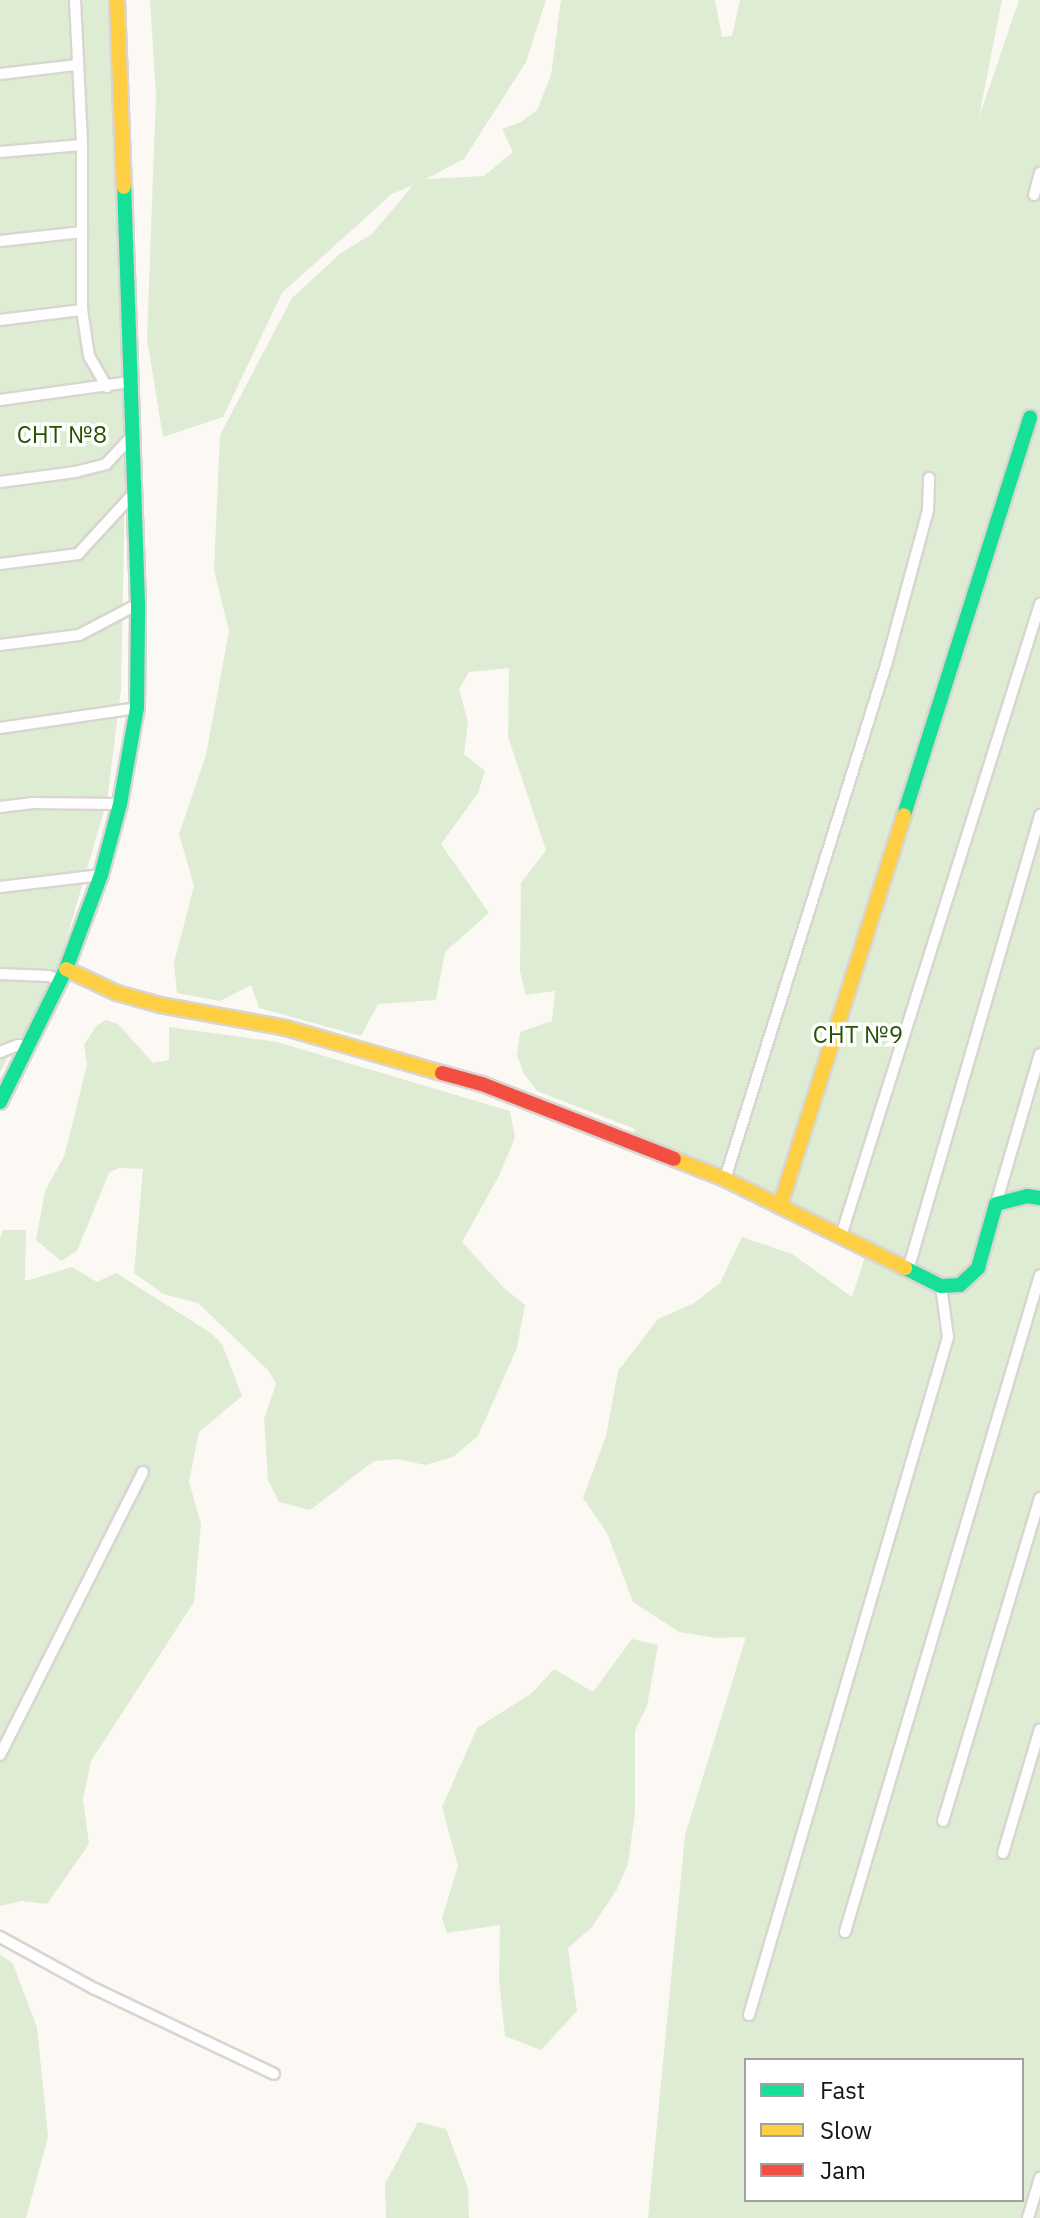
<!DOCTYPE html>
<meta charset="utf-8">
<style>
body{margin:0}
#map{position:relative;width:1040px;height:2218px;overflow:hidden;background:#fcf9f5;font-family:"IBM Plex Sans",sans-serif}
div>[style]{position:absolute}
.green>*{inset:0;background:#deecd3}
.roads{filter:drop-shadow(2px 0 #d9d5d0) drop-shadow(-2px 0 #d9d5d0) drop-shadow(0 2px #d9d5d0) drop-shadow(0 -2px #d9d5d0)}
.street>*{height:10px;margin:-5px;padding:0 5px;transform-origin:5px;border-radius:5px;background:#fffefe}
.fast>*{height:14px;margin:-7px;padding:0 7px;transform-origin:7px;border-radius:7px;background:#16e098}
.slow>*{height:14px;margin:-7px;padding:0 7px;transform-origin:7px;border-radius:7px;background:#ffcf43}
.jam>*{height:14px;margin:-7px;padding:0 7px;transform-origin:7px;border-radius:7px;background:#f24e42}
span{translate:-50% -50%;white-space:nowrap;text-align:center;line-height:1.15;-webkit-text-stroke:7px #fff;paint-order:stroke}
.park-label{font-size:24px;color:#265300}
.legend{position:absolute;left:744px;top:2058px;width:280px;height:144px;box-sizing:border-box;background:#fff;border:2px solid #a3a19f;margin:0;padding:10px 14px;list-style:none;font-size:24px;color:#19140f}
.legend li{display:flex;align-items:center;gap:16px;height:40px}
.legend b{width:40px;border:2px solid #a3a19f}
</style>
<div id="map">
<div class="green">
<div style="clip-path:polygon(0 0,108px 0,126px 436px,121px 689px,107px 801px,50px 995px,29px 1031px,17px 1039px,0 1073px)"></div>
<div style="clip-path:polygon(evenodd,150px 0,546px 0,526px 62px,464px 159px,426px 179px,484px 176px,513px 152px,502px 129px,521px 122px,537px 110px,551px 75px,561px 0,715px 0,722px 37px,732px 36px,740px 0,1002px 0,979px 117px,1019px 0,1040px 0,1040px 2218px,648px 2218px,685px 1835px,746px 1637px,716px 1638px,679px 1632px,633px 1602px,607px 1533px,583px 1498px,606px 1436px,618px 1371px,658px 1319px,694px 1303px,720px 1283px,742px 1237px,792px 1254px,852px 1297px,869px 1244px,633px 1136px,635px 1129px,537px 1091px,524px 1074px,517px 1056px,520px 1032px,552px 1021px,555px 991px,526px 995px,520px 972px,521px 883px,546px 850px,508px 737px,509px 668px,469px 672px,459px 689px,468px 722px,464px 754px,485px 771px,478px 793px,441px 844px,489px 913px,445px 952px,436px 1000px,378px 1004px,361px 1036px,259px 1008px,251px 985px,220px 1001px,177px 993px,174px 963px,194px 886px,179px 834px,206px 755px,229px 631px,214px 570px,220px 435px,292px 298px,342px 252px,372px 234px,413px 185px,392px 194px,282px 293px,223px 417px,163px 437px,147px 339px,156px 95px,150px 0,746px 2060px,1022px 2060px,1022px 2200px,746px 2200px,746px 2060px)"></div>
<div style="clip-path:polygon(106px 1020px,118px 1024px,153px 1063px,169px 1060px,169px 1027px,277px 1042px,510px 1111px,515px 1137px,499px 1176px,462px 1242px,504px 1288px,525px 1305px,517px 1348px,478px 1436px,453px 1457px,425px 1465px,397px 1459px,374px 1461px,310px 1510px,279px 1502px,268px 1480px,264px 1419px,276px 1384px,269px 1371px,198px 1303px,163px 1294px,134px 1273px,143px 1169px,119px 1168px,109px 1173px,77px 1251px,61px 1261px,36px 1240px,45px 1191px,64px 1156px,75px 1114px,87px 1064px,84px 1045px,96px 1026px)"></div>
<div style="clip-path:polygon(3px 1230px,26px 1230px,25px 1281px,72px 1267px,97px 1282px,116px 1273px,211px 1333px,222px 1344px,242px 1396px,199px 1432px,189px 1482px,201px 1524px,194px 1602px,91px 1761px,83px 1799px,89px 1844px,47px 1904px,22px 1901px,0 1906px,0 1239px)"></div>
<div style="clip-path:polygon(632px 1639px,658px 1645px,647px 1706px,635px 1731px,635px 1813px,628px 1864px,617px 1889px,592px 1927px,568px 1948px,577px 2011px,541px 2050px,505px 2036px,499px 1980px,500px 1925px,447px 1933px,442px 1918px,458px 1866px,442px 1807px,477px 1728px,532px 1693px,554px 1669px,593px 1692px)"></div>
<div style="clip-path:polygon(0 1954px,13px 1964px,37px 2027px,48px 2137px,26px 2218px,0 2218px)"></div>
<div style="clip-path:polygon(418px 2122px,446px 2129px,468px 2188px,469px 2218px,386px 2218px,385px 2184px)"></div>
</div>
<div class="roads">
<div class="street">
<div style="left:75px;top:0;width:145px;rotate:87.2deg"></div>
<div style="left:82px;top:145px;width:165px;rotate:90deg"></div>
<div style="left:82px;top:310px;width:47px;rotate:81.3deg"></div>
<div style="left:89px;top:356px;width:36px;rotate:60deg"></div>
<div style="left:0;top:74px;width:78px;rotate:-6.7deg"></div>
<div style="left:0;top:152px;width:82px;rotate:-4.9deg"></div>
<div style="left:1034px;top:195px;width:23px;rotate:-75deg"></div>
<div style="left:0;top:241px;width:83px;rotate:-6.2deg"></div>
<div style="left:0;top:320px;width:83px;rotate:-7deg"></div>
<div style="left:0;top:400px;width:131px;rotate:-7.9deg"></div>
<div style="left:0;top:482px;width:76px;rotate:-7.6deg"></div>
<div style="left:75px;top:472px;width:32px;rotate:-14deg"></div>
<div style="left:106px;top:464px;width:38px;rotate:-47deg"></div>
<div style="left:0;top:564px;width:79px;rotate:-7.3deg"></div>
<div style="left:78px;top:554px;width:83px;rotate:-47.4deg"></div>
<div style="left:0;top:645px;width:80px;rotate:-7.2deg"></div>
<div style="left:79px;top:635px;width:67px;rotate:-27.7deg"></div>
<div style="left:0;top:728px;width:138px;rotate:-8.3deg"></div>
<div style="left:0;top:807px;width:31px;rotate:-7deg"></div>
<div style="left:31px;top:803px;width:89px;rotate:0.6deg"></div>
<div style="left:0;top:887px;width:102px;rotate:-6.8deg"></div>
<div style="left:0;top:974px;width:49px;rotate:2.3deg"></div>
<div style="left:49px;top:976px;width:12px;rotate:24deg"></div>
<div style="left:0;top:1052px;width:19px;rotate:-21deg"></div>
<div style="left:18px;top:1045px;width:11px;rotate:5deg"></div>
<div style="left:725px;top:1179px;width:539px;rotate:-72.61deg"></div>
<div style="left:886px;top:665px;width:161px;rotate:-74.8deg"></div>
<div style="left:928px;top:510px;width:32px;rotate:-88deg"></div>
<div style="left:996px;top:1204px;width:156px;rotate:-73.7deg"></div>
<div style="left:841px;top:1236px;width:663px;rotate:-72.52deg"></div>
<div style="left:908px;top:1270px;width:474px;rotate:-73.8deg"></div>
<div style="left:0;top:1755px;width:317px;rotate:-63.2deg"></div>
<div style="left:943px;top:1821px;width:337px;rotate:-73.3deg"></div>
<div style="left:1003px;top:1853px;width:129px;rotate:-73.4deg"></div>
<div style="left:845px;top:1932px;width:685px;rotate:-73.47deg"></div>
<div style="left:0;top:1937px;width:108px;rotate:28.7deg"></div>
<div style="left:95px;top:1989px;width:198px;rotate:25.4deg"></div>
<div style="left:749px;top:2015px;width:707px;rotate:-73.64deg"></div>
<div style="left:948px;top:1337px;width:51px;rotate:-97.8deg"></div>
<div style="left:1028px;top:2218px;width:42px;rotate:-73.3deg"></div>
</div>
<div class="fast">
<div style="left:904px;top:815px;width:417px;rotate:-72.4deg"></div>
<div style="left:0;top:1102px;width:148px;rotate:-63.6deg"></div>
<div style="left:66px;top:969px;width:100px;rotate:-69.6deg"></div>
<div style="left:101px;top:875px;width:73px;rotate:-75deg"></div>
<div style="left:120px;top:804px;width:97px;rotate:-80deg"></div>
<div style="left:137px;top:708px;width:104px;rotate:-89.4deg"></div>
<div style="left:138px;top:604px;width:417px;rotate:-91.9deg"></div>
<div style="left:905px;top:1268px;width:40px;rotate:26.6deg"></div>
<div style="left:941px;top:1286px;width:19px;rotate:-3deg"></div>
<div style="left:960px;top:1285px;width:25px;rotate:-43deg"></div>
<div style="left:978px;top:1268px;width:66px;rotate:-74.3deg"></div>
<div style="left:996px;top:1204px;width:32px;rotate:-14deg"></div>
<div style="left:1027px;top:1196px;width:13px;rotate:9deg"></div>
</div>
<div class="slow">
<div style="left:117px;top:0;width:187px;rotate:87.9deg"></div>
<div style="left:66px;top:969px;width:56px;rotate:25.2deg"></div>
<div style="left:117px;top:993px;width:45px;rotate:15.6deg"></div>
<div style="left:160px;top:1005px;width:128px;rotate:10.3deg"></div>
<div style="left:286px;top:1028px;width:162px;rotate:16.1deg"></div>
<div style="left:674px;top:1159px;width:55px;rotate:21.4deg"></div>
<div style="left:725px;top:1179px;width:201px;rotate:26.3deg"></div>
<div style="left:780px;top:1206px;width:410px;rotate:-72.4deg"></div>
</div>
<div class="jam">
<div style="left:442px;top:1073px;width:41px;rotate:15.4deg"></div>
<div style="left:482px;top:1084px;width:206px;rotate:21.3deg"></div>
</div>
</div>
<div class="park-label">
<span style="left:62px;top:435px">СНТ №8</span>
<span style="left:858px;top:1035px">СНТ №9</span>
</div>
<ul class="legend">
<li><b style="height:10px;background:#16e098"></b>Fast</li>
<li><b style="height:10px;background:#ffcf43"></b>Slow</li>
<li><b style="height:10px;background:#f24e42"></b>Jam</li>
</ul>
</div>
